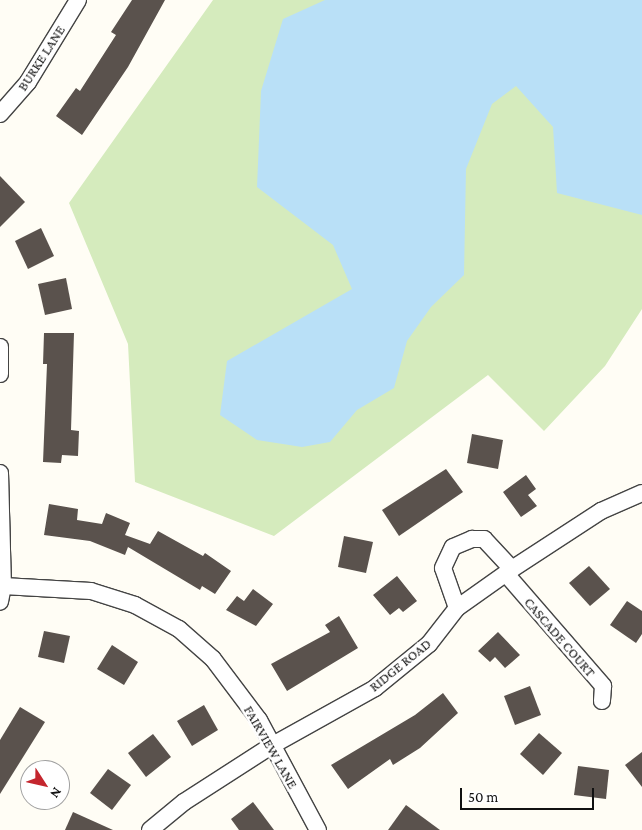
<!DOCTYPE html>
<style>
body{margin:0}
#map{position:relative;width:642px;height:830px;overflow:hidden;background:#fffdf5;font-family:"Crimson Pro",serif}
div>[style]{position:absolute}
.green>*{inset:0;background:#d5ebbd}
.water>*{inset:0;background:#b9e0f7}
.building>*{inset:0;background:#5a524d}
.roads{filter:drop-shadow(1px 0 #444) drop-shadow(-1px 0 #444) drop-shadow(0 1px #444) drop-shadow(0 -1px #444)}
.minor>*{height:16px;margin:-8px;padding:0 8px;transform-origin:8px;border-radius:8px;background:#fff}
span{translate:-50% -50%;white-space:nowrap;text-align:center;line-height:1.15;-webkit-text-stroke:5px #fff;paint-order:stroke}
.street-label{font-size:14px;color:#111}
.north{position:absolute;left:20px;top:760px;width:50px;height:50px;box-sizing:border-box;background:#fff;border:1px solid #a0a0a0;border-radius:50%;rotate:125deg;font-size:14px;font-weight:700;line-height:20px;text-align:center;color:#111}
.north::after{content:'';display:block;margin:auto;width:18px;height:22px;background:#c4262e;clip-path:polygon(50% 0,100% 100%,50% 72%,0 100%)}
.scale{position:absolute;left:460px;top:788px;width:134px;height:22px;box-sizing:border-box;border:2px solid #111;border-top:0;padding-left:6px;font-size:15px;line-height:18px;white-space:nowrap;color:#111;-webkit-text-stroke:4px #fff;paint-order:stroke}
</style>
<div id="map">
<div class="green">
<div style="clip-path:polygon(213px 0,642px 0,642px 309px,605px 366px,544px 431px,488px 375px,274px 536px,135px 482px,128px 344px,69px 203px)"></div>
</div>
<div class="water">
<div style="clip-path:polygon(325px 0,642px 0,642px 215px,557px 193px,553px 127px,516px 86px,492px 104px,466px 169px,464px 275px,431px 307px,407px 341px,394px 388px,357px 410px,330px 442px,302px 447px,257px 440px,220px 415px,227px 361px,352px 289px,333px 245px,257px 187px,261px 91px,283px 19px)"></div>
</div>
<div class="building">
<div style="clip-path:polygon(132px 0,165px 0,128px 67px,82px 135px,56px 116px,76px 88px,80px 91px,116px 35px,111px 32px)"></div>
<div style="clip-path:polygon(0 176px,25px 202px,0 227px)"></div>
<div style="clip-path:polygon(41px 228px,54px 256px,28px 269px,15px 241px)"></div>
<div style="clip-path:polygon(66px 278px,72px 309px,45px 315px,38px 284px)"></div>
<div style="clip-path:polygon(44px 333px,74px 333px,71px 430px,79px 431px,78px 456px,62px 455px,61px 463px,43px 462px,47px 364px,43px 364px)"></div>
<div style="clip-path:polygon(472px 434px,503px 440px,498px 469px,467px 463px)"></div>
<div style="clip-path:polygon(446px 469px,463px 492px,399px 536px,382px 510px)"></div>
<div style="clip-path:polygon(526px 475px,536px 489px,528px 495px,537px 506px,521px 517px,503px 492px)"></div>
<div style="clip-path:polygon(49px 504px,78px 509px,77px 520px,102px 524px,106px 513px,130px 523px,125px 535px,150px 544px,158px 531px,203px 556px,205px 553px,231px 571px,215px 594px,202px 586px,200px 590px,128px 547px,125px 555px,90px 541px,44px 535px)"></div>
<div style="clip-path:polygon(344px 536px,373px 542px,366px 573px,338px 567px)"></div>
<div style="clip-path:polygon(589px 566px,610px 589px,590px 606px,569px 583px)"></div>
<div style="clip-path:polygon(397px 576px,417px 601px,403px 612px,399px 608px,390px 615px,373px 595px)"></div>
<div style="clip-path:polygon(253px 589px,273px 604px,256px 626px,226px 610px,237px 596px,244px 601px)"></div>
<div style="clip-path:polygon(627px 601px,642px 611px,642px 634px,636px 643px,610px 625px)"></div>
<div style="clip-path:polygon(339px 616px,358px 648px,287px 691px,271px 664px,330px 632px,325px 625px)"></div>
<div style="clip-path:polygon(44px 631px,70px 636px,64px 663px,38px 657px)"></div>
<div style="clip-path:polygon(498px 632px,520px 655px,505px 668px,495px 657px,490px 662px,478px 651px)"></div>
<div style="clip-path:polygon(112px 645px,138px 662px,124px 685px,97px 669px)"></div>
<div style="clip-path:polygon(530px 686px,541px 715px,515px 725px,504px 696px)"></div>
<div style="clip-path:polygon(443px 693px,458px 713px,420px 748px,393px 765px,390px 759px,348px 789px,331px 765px,415px 715px)"></div>
<div style="clip-path:polygon(204px 705px,218px 730px,192px 746px,177px 721px)"></div>
<div style="clip-path:polygon(20px 707px,45px 722px,0 794px,0 740px)"></div>
<div style="clip-path:polygon(539px 733px,562px 753px,543px 775px,520px 754px)"></div>
<div style="clip-path:polygon(153px 734px,171px 757px,146px 777px,128px 753px)"></div>
<div style="clip-path:polygon(642px 752px,642px 787px,625px 765px)"></div>
<div style="clip-path:polygon(578px 766px,609px 770px,606px 799px,574px 795px)"></div>
<div style="clip-path:polygon(108px 769px,131px 785px,112px 810px,90px 793px)"></div>
<div style="clip-path:polygon(253px 802px,274px 830px,239px 830px,231px 819px)"></div>
<div style="clip-path:polygon(406px 805px,440px 830px,388px 830px)"></div>
<div style="clip-path:polygon(73px 812px,113px 830px,65px 830px)"></div>
</div>
<div class="roads">
<div class="minor">
<div style="left:0;top:114px;width:43px;rotate:-48.8deg"></div>
<div style="left:28px;top:82px;width:96px;rotate:-58.6deg"></div>
<div style="left:0;top:347px;width:27px;rotate:90deg"></div>
<div style="left:0;top:473px;width:113px;rotate:88.5deg"></div>
<div style="left:3px;top:586px;width:16px;rotate:101deg"></div>
<div style="left:507px;top:575px;width:147px;rotate:49.1deg"></div>
<div style="left:603px;top:686px;width:15px;rotate:94deg"></div>
<div style="left:3px;top:586px;width:88px;rotate:3.3deg"></div>
<div style="left:91px;top:591px;width:46px;rotate:17.7deg"></div>
<div style="left:135px;top:605px;width:50px;rotate:28.6deg"></div>
<div style="left:179px;top:629px;width:45px;rotate:41.4deg"></div>
<div style="left:213px;top:659px;width:76px;rotate:53deg"></div>
<div style="left:259px;top:720px;width:125px;rotate:61.8deg"></div>
<div style="left:457px;top:608px;width:42px;rotate:-109.3deg"></div>
<div style="left:443px;top:568px;width:23px;rotate:-65deg"></div>
<div style="left:453px;top:547px;width:21px;rotate:-23deg"></div>
<div style="left:472px;top:539px;width:12px"></div>
<div style="left:484px;top:539px;width:41px;rotate:47deg"></div>
<div style="left:150px;top:830px;width:44px;rotate:-39.5deg"></div>
<div style="left:184px;top:802px;width:103px;rotate:-32.8deg"></div>
<div style="left:271px;top:746px;width:119px;rotate:-29.1deg"></div>
<div style="left:375px;top:688px;width:70px;rotate:-39.2deg"></div>
<div style="left:429px;top:644px;width:46px;rotate:-52.1deg"></div>
<div style="left:457px;top:608px;width:67px;rotate:-35.3deg"></div>
<div style="left:512px;top:569px;width:106px;rotate:-33.1deg"></div>
<div style="left:601px;top:511px;width:45px;rotate:-23.7deg"></div>
</div>
</div>
<div class="street-label">
<span style="left:41px;top:58px;rotate:-57deg">BURKE LANE</span>
<span style="left:560px;top:637px;rotate:49deg">CASCADE COURT</span>
<span style="left:400px;top:665px;rotate:-39deg">RIDGE ROAD</span>
<span style="left:271px;top:747px;rotate:60deg">FAIRVIEW LANE</span>
</div>
<div class="north">N</div>
<div class="scale">50 m</div>
</div>
